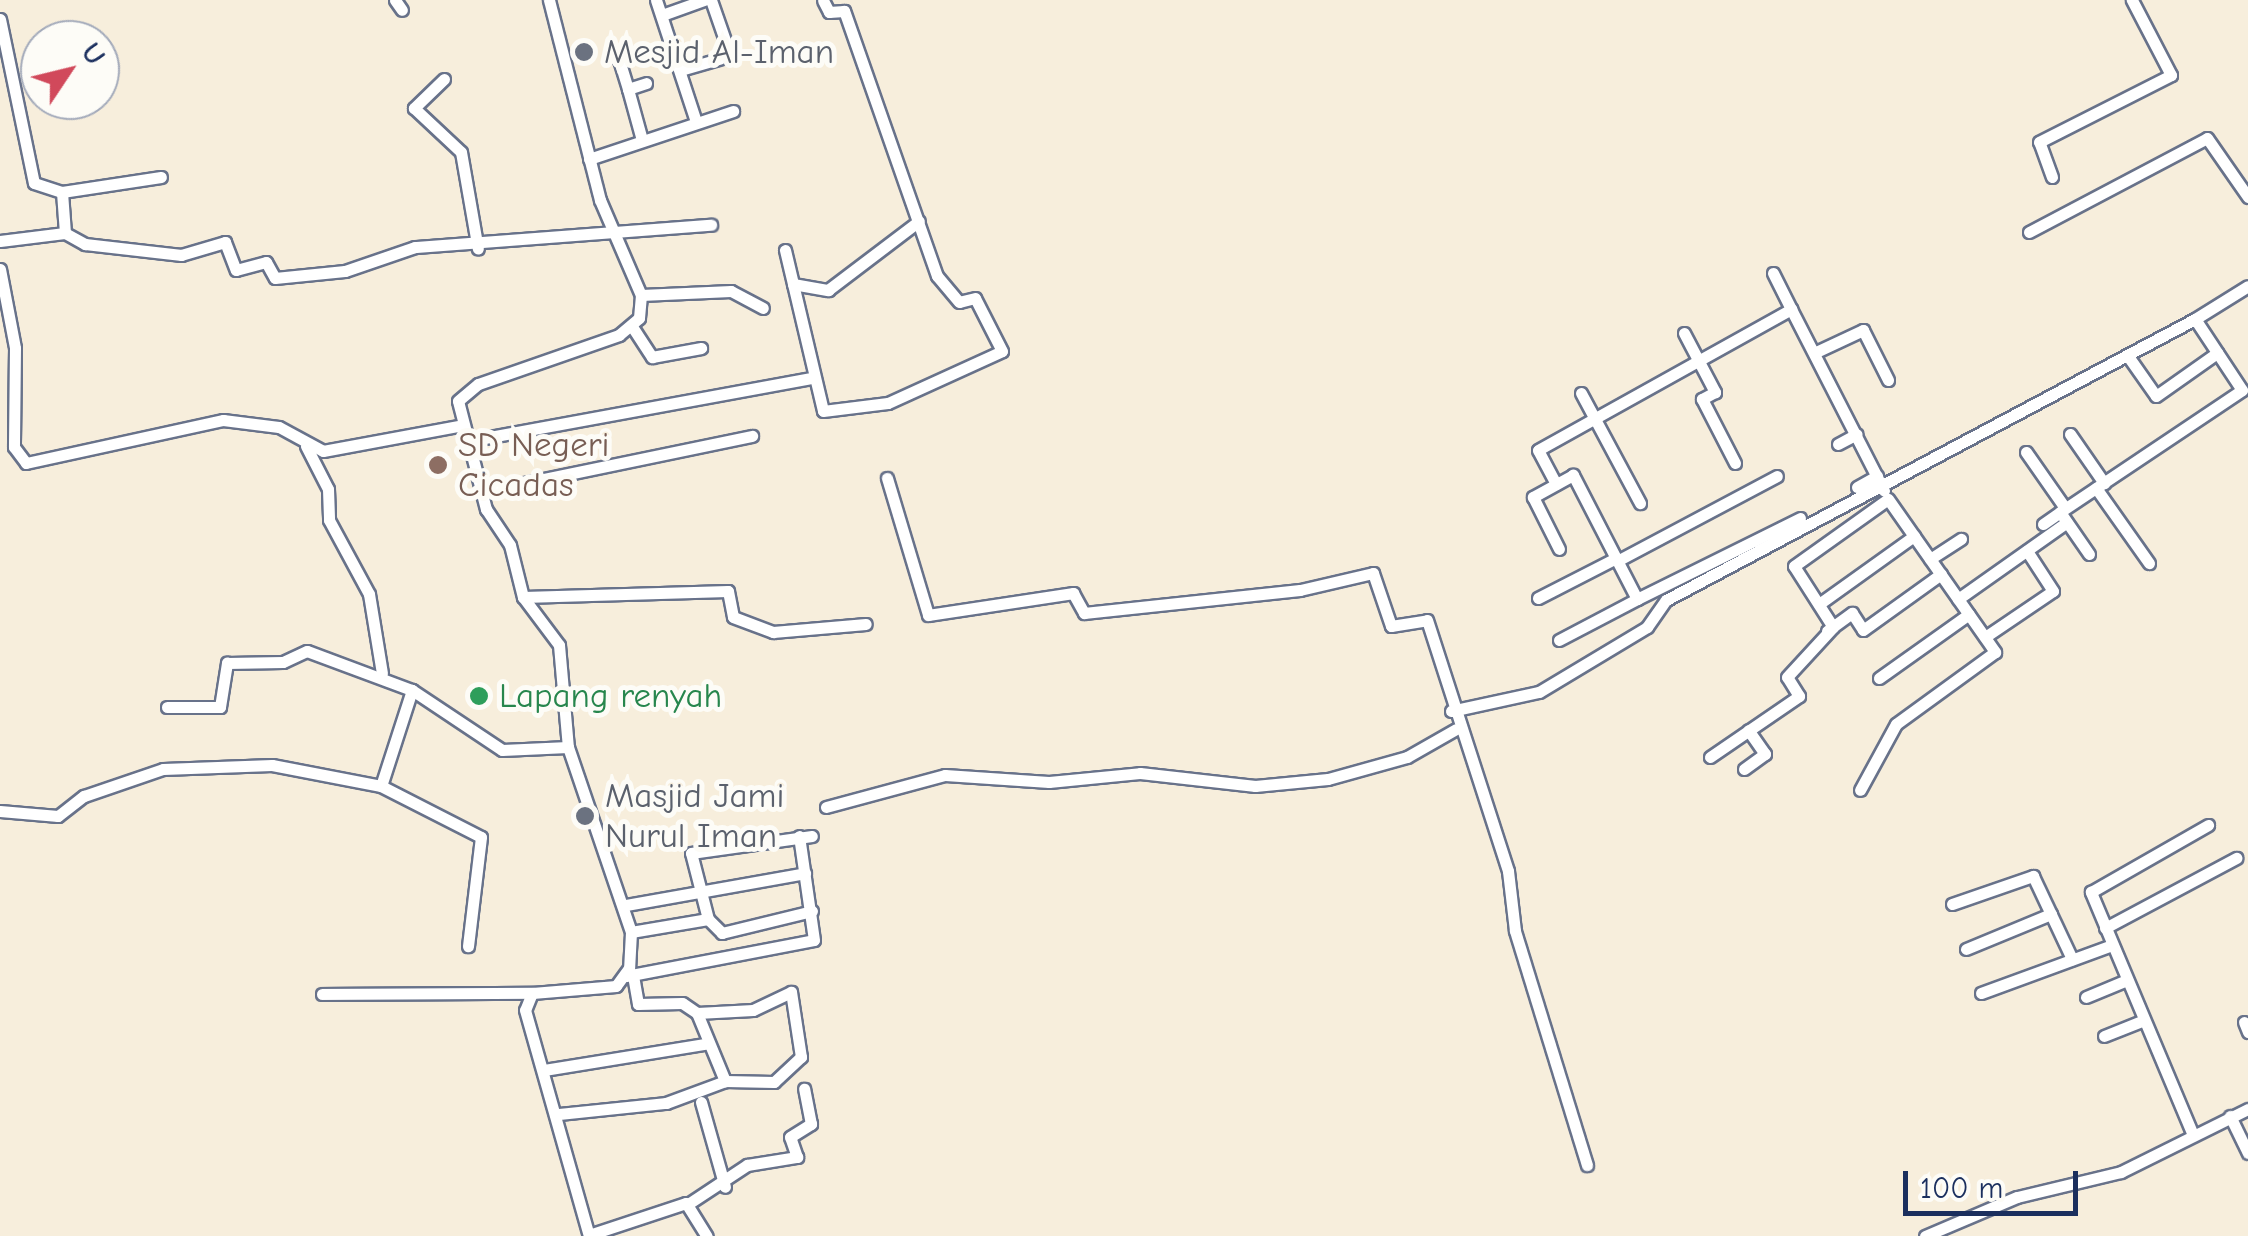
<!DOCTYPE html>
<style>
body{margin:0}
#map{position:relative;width:2248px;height:1236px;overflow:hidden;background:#f7eedc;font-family:"Comic Neue",sans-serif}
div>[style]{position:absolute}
.roads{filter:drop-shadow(2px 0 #68728a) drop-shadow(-2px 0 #68728a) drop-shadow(0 2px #68728a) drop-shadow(0 -2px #68728a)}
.minor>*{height:11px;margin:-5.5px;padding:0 5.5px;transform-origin:5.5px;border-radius:5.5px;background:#fff}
.dots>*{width:28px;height:28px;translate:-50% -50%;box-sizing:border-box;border:5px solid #fdfcf7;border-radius:50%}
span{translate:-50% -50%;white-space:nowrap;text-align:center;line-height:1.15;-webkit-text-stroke:10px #fdfcf7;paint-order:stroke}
.worship-label{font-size:35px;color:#5b616d}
.left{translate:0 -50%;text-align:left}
.education-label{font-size:35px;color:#785e54}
.leisure-label{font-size:35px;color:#27864d}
.north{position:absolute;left:20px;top:20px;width:100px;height:100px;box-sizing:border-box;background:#fdfcf7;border:2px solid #a3aaba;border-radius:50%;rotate:55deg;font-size:28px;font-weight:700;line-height:40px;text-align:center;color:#1b2f5e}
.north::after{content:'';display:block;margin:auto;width:35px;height:45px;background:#d1495b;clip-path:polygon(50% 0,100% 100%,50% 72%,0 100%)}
.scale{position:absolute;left:1903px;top:1171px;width:175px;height:45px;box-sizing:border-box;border:5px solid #1b2f5e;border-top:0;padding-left:12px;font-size:30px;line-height:35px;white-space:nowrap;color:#1b2f5e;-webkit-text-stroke:8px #fdfcf7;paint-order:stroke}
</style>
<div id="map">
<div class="roads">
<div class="minor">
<div style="left:395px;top:0;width:12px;rotate:55deg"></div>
<div style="left:549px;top:0;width:206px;rotate:75.7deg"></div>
<div style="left:600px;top:200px;width:103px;rotate:66.7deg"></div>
<div style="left:641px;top:295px;width:23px;rotate:95deg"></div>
<div style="left:639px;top:318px;width:26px;rotate:140deg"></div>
<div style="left:619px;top:335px;width:149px;rotate:160.8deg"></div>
<div style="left:478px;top:384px;width:26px;rotate:140deg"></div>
<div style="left:458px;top:401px;width:112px;rotate:75.5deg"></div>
<div style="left:486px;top:509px;width:43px;rotate:56.3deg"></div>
<div style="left:510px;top:545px;width:54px;rotate:76deg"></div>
<div style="left:523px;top:597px;width:60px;rotate:53.1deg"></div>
<div style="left:559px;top:645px;width:102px;rotate:85deg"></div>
<div style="left:568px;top:747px;width:195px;rotate:71.2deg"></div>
<div style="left:631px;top:932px;width:36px;rotate:93deg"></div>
<div style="left:629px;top:968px;width:22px;rotate:126deg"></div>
<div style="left:616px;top:986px;width:84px;rotate:175.2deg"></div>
<div style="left:532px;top:993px;width:18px;rotate:112deg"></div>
<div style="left:525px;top:1010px;width:235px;rotate:74.2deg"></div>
<div style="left:656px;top:0;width:128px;rotate:71.8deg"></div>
<div style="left:711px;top:0;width:46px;rotate:70.8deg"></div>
<div style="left:662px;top:15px;width:45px;rotate:-19.7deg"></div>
<div style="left:0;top:19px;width:167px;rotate:78.3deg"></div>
<div style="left:34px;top:183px;width:29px;rotate:18deg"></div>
<div style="left:684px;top:69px;width:37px;rotate:-16deg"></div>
<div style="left:444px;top:79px;width:42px;rotate:136deg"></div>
<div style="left:414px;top:108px;width:64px;rotate:43.1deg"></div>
<div style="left:461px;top:152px;width:98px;rotate:80.1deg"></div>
<div style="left:628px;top:89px;width:30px;rotate:-107deg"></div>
<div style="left:619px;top:60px;width:21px;rotate:-23deg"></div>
<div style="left:642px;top:140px;width:53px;rotate:-105.4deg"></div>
<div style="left:628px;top:89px;width:19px;rotate:-18deg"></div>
<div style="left:589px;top:159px;width:152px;rotate:-18.4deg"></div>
<div style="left:2052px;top:177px;width:37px;rotate:-110deg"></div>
<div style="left:2039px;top:142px;width:148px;rotate:-26.9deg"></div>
<div style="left:2171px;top:75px;width:85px;rotate:-117.5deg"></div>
<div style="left:2029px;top:232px;width:201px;rotate:-27.8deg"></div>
<div style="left:2207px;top:138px;width:72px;rotate:55.2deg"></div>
<div style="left:65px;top:233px;width:41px;rotate:-94.2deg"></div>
<div style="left:62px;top:192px;width:100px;rotate:-8.6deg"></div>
<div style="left:0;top:241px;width:65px;rotate:-7deg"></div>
<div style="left:65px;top:233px;width:23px;rotate:29deg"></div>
<div style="left:85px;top:244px;width:97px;rotate:6.5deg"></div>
<div style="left:181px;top:255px;width:46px;rotate:-16.5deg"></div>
<div style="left:225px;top:242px;width:30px;rotate:69deg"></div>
<div style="left:236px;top:270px;width:31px;rotate:-15deg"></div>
<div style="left:266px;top:262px;width:18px;rotate:61deg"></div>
<div style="left:275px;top:278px;width:70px;rotate:-5.7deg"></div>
<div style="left:345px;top:271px;width:74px;rotate:-18.9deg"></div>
<div style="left:415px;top:247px;width:297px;rotate:-4.3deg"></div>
<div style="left:785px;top:250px;width:165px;rotate:76.7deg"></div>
<div style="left:823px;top:411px;width:65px;rotate:-7deg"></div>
<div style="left:888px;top:403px;width:125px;rotate:-24.5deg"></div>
<div style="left:1002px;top:351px;width:59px;rotate:-117deg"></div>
<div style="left:975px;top:298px;width:16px;rotate:166deg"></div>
<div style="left:959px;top:302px;width:34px;rotate:-130deg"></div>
<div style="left:937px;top:276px;width:281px;rotate:-109.3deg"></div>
<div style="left:844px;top:11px;width:15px;rotate:176deg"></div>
<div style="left:829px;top:12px;width:13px;rotate:-117deg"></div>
<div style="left:0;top:269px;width:80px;rotate:79.2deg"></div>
<div style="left:15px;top:348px;width:99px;rotate:90.6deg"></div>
<div style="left:14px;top:447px;width:20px;rotate:53deg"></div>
<div style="left:26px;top:463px;width:202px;rotate:-12.3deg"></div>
<div style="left:223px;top:420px;width:56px;rotate:7.1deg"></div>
<div style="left:279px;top:427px;width:50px;rotate:28.6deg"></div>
<div style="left:323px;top:451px;width:142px;rotate:-10.5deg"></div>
<div style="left:1773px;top:273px;width:40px;rotate:63.4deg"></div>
<div style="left:793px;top:284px;width:36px;rotate:10deg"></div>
<div style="left:828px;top:290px;width:114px;rotate:-37.2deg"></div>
<div style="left:641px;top:295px;width:90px;rotate:-2.5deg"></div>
<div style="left:731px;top:291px;width:36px;rotate:28deg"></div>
<div style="left:633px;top:328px;width:35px;rotate:57deg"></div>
<div style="left:652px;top:357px;width:50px;rotate:-10.4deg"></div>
<div style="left:1684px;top:333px;width:67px;rotate:62.3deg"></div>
<div style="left:1715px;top:392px;width:15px;rotate:152deg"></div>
<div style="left:1702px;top:399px;width:72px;rotate:62.7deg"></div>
<div style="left:1816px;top:352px;width:52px;rotate:-25.1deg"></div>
<div style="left:1863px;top:330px;width:56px;rotate:63.4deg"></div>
<div style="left:2130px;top:359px;width:45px;rotate:54.9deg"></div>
<div style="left:2156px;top:396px;width:75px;rotate:-35.2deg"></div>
<div style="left:1581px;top:393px;width:125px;rotate:61.8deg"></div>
<div style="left:2070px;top:434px;width:60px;rotate:55.2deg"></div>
<div style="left:468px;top:441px;width:349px;rotate:-10.4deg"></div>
<div style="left:1838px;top:444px;width:21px;rotate:-28deg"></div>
<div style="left:306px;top:446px;width:48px;rotate:62.9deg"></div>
<div style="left:328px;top:489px;width:31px;rotate:88deg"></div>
<div style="left:329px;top:520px;width:84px;rotate:61.6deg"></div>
<div style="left:369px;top:594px;width:80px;rotate:80.7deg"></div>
<div style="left:2026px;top:452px;width:68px;rotate:55.1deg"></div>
<div style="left:887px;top:478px;width:143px;rotate:73.3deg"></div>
<div style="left:928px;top:615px;width:147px;rotate:-8.6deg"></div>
<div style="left:1073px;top:593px;width:23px;rotate:61deg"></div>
<div style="left:1084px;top:613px;width:217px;rotate:-6.1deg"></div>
<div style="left:1300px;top:590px;width:75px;rotate:-13.1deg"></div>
<div style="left:1373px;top:573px;width:56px;rotate:71.2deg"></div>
<div style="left:1391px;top:626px;width:36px;rotate:-9deg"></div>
<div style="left:1427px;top:620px;width:264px;rotate:72.1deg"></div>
<div style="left:1508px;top:871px;width:60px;rotate:83.3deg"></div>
<div style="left:1515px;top:931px;width:245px;rotate:72.9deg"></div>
<div style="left:1556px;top:484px;width:38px;rotate:-118deg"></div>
<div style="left:1538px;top:450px;width:290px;rotate:-29.1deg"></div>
<div style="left:1791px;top:309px;width:204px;rotate:62.9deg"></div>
<div style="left:1857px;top:487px;width:23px;rotate:-29deg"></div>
<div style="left:2096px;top:488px;width:92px;rotate:54.8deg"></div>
<div style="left:481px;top:492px;width:277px;rotate:-11.7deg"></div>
<div style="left:2043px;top:524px;width:21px;rotate:-35deg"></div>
<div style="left:2089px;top:554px;width:51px;rotate:-124.6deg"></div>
<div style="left:2060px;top:512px;width:219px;rotate:-33.8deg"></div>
<div style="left:2242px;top:390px;width:85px;rotate:-123.5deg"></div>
<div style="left:2195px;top:319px;width:62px;rotate:-31.9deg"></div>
<div style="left:1930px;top:559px;width:37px;rotate:-33deg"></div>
<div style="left:1617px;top:561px;width:181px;rotate:-28deg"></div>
<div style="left:523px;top:597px;width:205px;rotate:-1.7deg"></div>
<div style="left:728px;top:591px;width:26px;rotate:79deg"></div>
<div style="left:733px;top:617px;width:43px;rotate:20.6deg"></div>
<div style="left:773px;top:632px;width:93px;rotate:-4.9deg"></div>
<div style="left:1538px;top:598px;width:88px;rotate:-27.1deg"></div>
<div style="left:1637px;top:599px;width:182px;rotate:-26.4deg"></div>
<div style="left:1958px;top:599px;width:133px;rotate:-35.2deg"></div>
<div style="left:1819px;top:604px;width:117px;rotate:-35.6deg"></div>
<div style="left:1827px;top:631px;width:31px;rotate:-36deg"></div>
<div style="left:1852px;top:613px;width:20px;rotate:57deg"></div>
<div style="left:1863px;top:630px;width:96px;rotate:-35.7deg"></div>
<div style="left:1985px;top:637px;width:82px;rotate:-34.1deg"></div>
<div style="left:2053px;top:591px;width:48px;rotate:-123deg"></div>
<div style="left:1559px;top:640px;width:88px;rotate:-27.7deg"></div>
<div style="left:1637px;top:599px;width:140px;rotate:-117.3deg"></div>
<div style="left:1573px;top:475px;width:46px;rotate:151.2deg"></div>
<div style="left:1533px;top:497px;width:58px;rotate:63.4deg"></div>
<div style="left:1879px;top:678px;width:110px;rotate:-35.4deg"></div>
<div style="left:167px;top:707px;width:53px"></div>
<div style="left:220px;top:707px;width:45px;rotate:-81deg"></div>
<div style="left:227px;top:663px;width:56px;rotate:-1deg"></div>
<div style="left:283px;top:662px;width:26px;rotate:-25deg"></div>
<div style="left:307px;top:651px;width:112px;rotate:20.4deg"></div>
<div style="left:1451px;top:711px;width:90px;rotate:-12.2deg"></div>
<div style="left:1539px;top:692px;width:126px;rotate:-31deg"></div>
<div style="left:1647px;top:627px;width:33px;rotate:-55deg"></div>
<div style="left:1666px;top:600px;width:599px;rotate:-27.98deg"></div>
<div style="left:1710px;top:757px;width:108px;rotate:-34.4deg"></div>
<div style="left:1799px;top:696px;width:22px;rotate:-122deg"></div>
<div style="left:1787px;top:677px;width:68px;rotate:-47.4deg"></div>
<div style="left:1833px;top:627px;width:72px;rotate:-122.6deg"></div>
<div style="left:1794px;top:566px;width:115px;rotate:-35.5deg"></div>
<div style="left:1888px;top:499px;width:187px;rotate:55deg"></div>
<div style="left:1995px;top:652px;width:122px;rotate:144deg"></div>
<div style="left:1896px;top:724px;width:75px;rotate:118.6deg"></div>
<div style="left:1744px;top:769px;width:26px;rotate:-36deg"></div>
<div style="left:1765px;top:754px;width:29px;rotate:-125deg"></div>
<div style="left:381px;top:786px;width:112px;rotate:27deg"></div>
<div style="left:481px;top:837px;width:110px;rotate:96.8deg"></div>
<div style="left:826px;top:807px;width:123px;rotate:-15.1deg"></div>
<div style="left:945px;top:775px;width:104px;rotate:3.9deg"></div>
<div style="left:1049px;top:782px;width:91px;rotate:-5.6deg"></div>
<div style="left:1140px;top:773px;width:116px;rotate:6.4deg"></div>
<div style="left:1255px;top:786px;width:73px;rotate:-5.5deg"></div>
<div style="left:1328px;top:779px;width:82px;rotate:-15.6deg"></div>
<div style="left:1407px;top:757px;width:56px;rotate:-29.7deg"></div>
<div style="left:0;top:811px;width:58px;rotate:4.9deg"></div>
<div style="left:58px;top:816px;width:33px;rotate:-38deg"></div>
<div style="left:84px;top:796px;width:83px;rotate:-18.9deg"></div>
<div style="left:163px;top:769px;width:109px;rotate:-2.1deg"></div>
<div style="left:272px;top:765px;width:111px;rotate:10.9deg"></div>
<div style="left:381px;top:786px;width:101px;rotate:-72.1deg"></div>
<div style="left:412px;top:690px;width:108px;rotate:33.7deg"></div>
<div style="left:502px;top:750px;width:66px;rotate:-2.6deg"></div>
<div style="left:1952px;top:904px;width:86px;rotate:-19.1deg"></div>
<div style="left:2033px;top:876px;width:92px;rotate:64.8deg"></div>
<div style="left:626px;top:905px;width:182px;rotate:-10.1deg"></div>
<div style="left:812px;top:911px;width:93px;rotate:166.3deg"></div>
<div style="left:722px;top:933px;width:20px;rotate:-135deg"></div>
<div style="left:708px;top:919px;width:68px;rotate:-104.4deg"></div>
<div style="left:691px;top:853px;width:122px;rotate:-8deg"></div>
<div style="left:2105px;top:928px;width:149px;rotate:-28.1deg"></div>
<div style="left:631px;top:932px;width:78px;rotate:-9.6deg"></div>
<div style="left:1966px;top:949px;width:92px;rotate:-22.4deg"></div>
<div style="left:626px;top:976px;width:191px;rotate:-10.8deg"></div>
<div style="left:814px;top:940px;width:105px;rotate:-98.2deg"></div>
<div style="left:1981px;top:993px;width:140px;rotate:-20.1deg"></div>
<div style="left:322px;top:994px;width:210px;rotate:-0.3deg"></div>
<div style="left:2086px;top:997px;width:44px;rotate:-22.5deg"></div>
<div style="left:697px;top:1013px;width:74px;rotate:67.6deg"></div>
<div style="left:2244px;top:1022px;width:11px;rotate:68deg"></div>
<div style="left:2104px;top:1036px;width:43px;rotate:-21.8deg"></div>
<div style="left:544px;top:1070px;width:163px;rotate:-9.2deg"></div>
<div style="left:701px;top:1102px;width:88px;rotate:74.2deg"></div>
<div style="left:559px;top:1114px;width:108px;rotate:-5.9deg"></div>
<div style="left:666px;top:1103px;width:63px;rotate:-20.4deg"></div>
<div style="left:725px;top:1081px;width:49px;rotate:1.2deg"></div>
<div style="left:774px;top:1082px;width:37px;rotate:-43deg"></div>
<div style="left:801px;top:1057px;width:66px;rotate:-98.7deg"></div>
<div style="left:791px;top:992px;width:42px;rotate:154.7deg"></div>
<div style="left:753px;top:1010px;width:56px;rotate:176.9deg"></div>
<div style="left:697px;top:1013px;width:18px;rotate:-146deg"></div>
<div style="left:682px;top:1003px;width:44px;rotate:178.7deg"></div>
<div style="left:638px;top:1004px;width:27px;rotate:-100deg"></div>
<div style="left:2230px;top:1116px;width:41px;rotate:64.1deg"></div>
<div style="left:2193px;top:1135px;width:264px;rotate:-112.8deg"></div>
<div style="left:2091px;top:892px;width:135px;rotate:-29.8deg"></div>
<div style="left:688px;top:1204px;width:71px;rotate:-33.5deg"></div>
<div style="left:747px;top:1165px;width:51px;rotate:-9.1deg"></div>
<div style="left:797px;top:1157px;width:21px;rotate:-109deg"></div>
<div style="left:790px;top:1137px;width:25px;rotate:-32deg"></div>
<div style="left:811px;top:1124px;width:36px;rotate:-101deg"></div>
<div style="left:589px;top:1235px;width:102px;rotate:-18.3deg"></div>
<div style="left:686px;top:1203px;width:39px;rotate:58deg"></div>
<div style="left:1925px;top:1236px;width:100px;rotate:-23deg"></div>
<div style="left:2017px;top:1197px;width:107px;rotate:-13.5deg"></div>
<div style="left:2121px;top:1172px;width:142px;rotate:-26.4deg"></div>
</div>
</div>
<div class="dots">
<div style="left:584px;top:52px;background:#6b7280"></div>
<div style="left:438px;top:465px;background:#8d6e63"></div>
<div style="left:479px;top:696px;background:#2e9e5b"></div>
<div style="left:585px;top:816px;background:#6b7280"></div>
</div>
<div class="worship-label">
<span class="left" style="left:604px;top:52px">Mesjid Al-Iman</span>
<span class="left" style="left:605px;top:816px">Masjid Jami<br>Nurul Iman</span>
</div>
<div class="education-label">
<span class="left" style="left:458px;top:465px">SD Negeri<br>Cicadas</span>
</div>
<div class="leisure-label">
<span class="left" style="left:499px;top:696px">Lapang renyah</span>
</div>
<div class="north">U</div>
<div class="scale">100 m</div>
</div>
